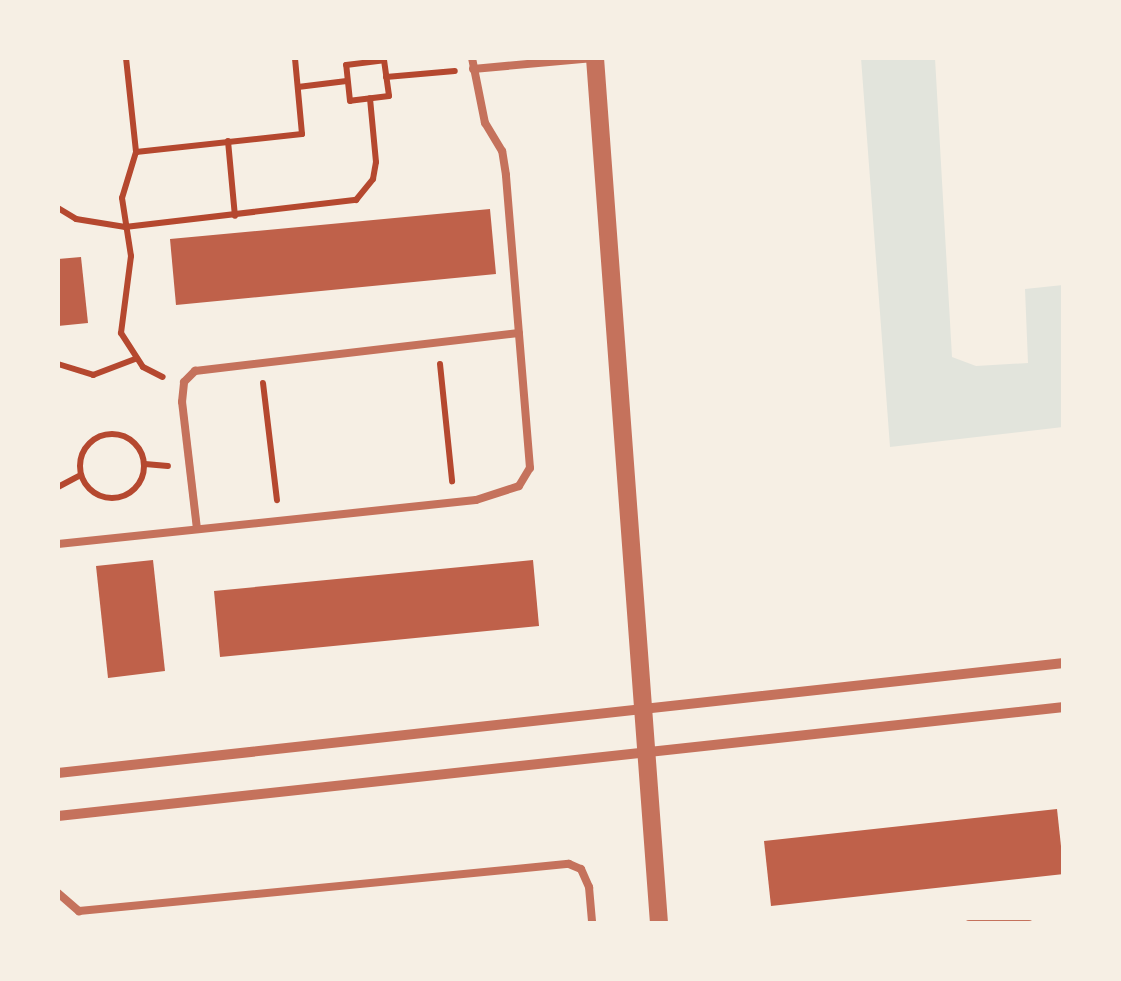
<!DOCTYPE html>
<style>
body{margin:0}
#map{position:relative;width:1121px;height:981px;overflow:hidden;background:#f6efe4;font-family:Lora,serif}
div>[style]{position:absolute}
.green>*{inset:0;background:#e2e4dc}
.building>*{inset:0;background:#bf614a}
.path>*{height:6px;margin:-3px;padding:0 3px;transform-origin:3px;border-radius:3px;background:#b5482f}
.path>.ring{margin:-3px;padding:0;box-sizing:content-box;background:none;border:6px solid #b5482f;border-radius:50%}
.service>*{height:8px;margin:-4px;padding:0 4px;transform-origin:4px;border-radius:4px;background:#c5725c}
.minor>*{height:10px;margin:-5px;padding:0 5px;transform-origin:5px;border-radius:5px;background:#c5725c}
.tertiary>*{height:18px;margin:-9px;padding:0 9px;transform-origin:9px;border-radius:9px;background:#c5725c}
span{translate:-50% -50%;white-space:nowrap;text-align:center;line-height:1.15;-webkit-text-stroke:8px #f6efe4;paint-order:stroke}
.frame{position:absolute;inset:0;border:60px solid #f6efe4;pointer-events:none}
</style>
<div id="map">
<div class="green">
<div style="clip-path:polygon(861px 58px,935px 58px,952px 357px,976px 366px,1028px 363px,1025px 289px,1063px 285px,1063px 427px,890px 447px)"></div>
</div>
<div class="building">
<div style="clip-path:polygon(490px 209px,496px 274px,176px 305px,170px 239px)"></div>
<div style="clip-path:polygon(81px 257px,88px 323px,58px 326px,58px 259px)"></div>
<div style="clip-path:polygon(153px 560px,165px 671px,108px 678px,96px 566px)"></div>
<div style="clip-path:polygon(533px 560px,539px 626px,220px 657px,214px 591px)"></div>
<div style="clip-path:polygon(1057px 809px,1064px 874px,771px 906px,764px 841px)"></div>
</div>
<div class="path">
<div style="left:126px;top:58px;width:95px;rotate:83.9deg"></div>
<div style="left:136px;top:152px;width:167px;rotate:-6.2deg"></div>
<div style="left:302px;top:134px;width:76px;rotate:-95.3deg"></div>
<div style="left:384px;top:60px;width:36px;rotate:82deg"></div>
<div style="left:389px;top:96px;width:39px;rotate:173deg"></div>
<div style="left:350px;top:101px;width:36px;rotate:-96deg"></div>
<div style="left:346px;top:65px;width:38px;rotate:-7deg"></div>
<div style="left:386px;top:77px;width:69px;rotate:-5deg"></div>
<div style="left:298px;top:87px;width:49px;rotate:-7deg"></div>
<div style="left:228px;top:141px;width:75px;rotate:84.7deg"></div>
<div style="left:136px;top:152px;width:48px;rotate:106.9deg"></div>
<div style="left:122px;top:198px;width:59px;rotate:81.2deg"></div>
<div style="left:131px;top:256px;width:78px;rotate:97.4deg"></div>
<div style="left:121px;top:333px;width:40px;rotate:57.1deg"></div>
<div style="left:143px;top:367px;width:22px;rotate:27deg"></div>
<div style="left:58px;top:208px;width:21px;rotate:31deg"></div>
<div style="left:76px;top:219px;width:50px;rotate:9.3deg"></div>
<div style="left:125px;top:227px;width:233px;rotate:-6.7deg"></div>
<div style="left:356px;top:200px;width:27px;rotate:-51deg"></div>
<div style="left:373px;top:179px;width:17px;rotate:-80deg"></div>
<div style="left:376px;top:162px;width:64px;rotate:-95.4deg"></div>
<div style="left:58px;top:364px;width:37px;rotate:17deg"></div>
<div style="left:93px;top:375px;width:45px;rotate:-20.9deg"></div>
<div style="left:440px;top:364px;width:118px;rotate:84.1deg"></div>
<div style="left:263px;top:383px;width:118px;rotate:83.2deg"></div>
<div class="ring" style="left:80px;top:434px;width:58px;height:58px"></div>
<div style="left:145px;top:464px;width:23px;rotate:5deg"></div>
<div style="left:58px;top:487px;width:26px;rotate:-28deg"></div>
</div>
<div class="service">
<div style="left:473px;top:69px;width:121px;rotate:-5.2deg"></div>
<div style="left:197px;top:529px;width:128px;rotate:-96.7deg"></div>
<div style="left:182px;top:402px;width:20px;rotate:-84deg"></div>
<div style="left:184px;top:382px;width:16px;rotate:-45deg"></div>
<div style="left:195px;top:371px;width:326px;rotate:-6.7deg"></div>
<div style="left:58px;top:544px;width:420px;rotate:-6deg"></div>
<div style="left:476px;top:500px;width:45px;rotate:-18deg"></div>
<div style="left:519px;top:486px;width:21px;rotate:-59deg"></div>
<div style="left:530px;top:468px;width:294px;rotate:-94.7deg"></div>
<div style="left:506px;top:175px;width:24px;rotate:-99deg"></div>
<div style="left:502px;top:151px;width:33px;rotate:-121deg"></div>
<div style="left:485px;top:123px;width:66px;rotate:-101.3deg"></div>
<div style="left:58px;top:893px;width:28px;rotate:41deg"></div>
<div style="left:79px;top:911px;width:492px;rotate:-5.5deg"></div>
<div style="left:569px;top:864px;width:13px;rotate:23deg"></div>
<div style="left:581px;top:869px;width:20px;rotate:66deg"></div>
<div style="left:589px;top:887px;width:37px;rotate:85deg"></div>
<div style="left:969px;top:924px;width:60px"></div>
</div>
<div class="minor">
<div style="left:58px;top:773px;width:1012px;rotate:-6.24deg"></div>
<div style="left:58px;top:816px;width:1012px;rotate:-6.18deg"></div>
</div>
<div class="tertiary">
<div style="left:595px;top:58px;width:868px;rotate:85.77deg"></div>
</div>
<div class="frame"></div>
</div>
